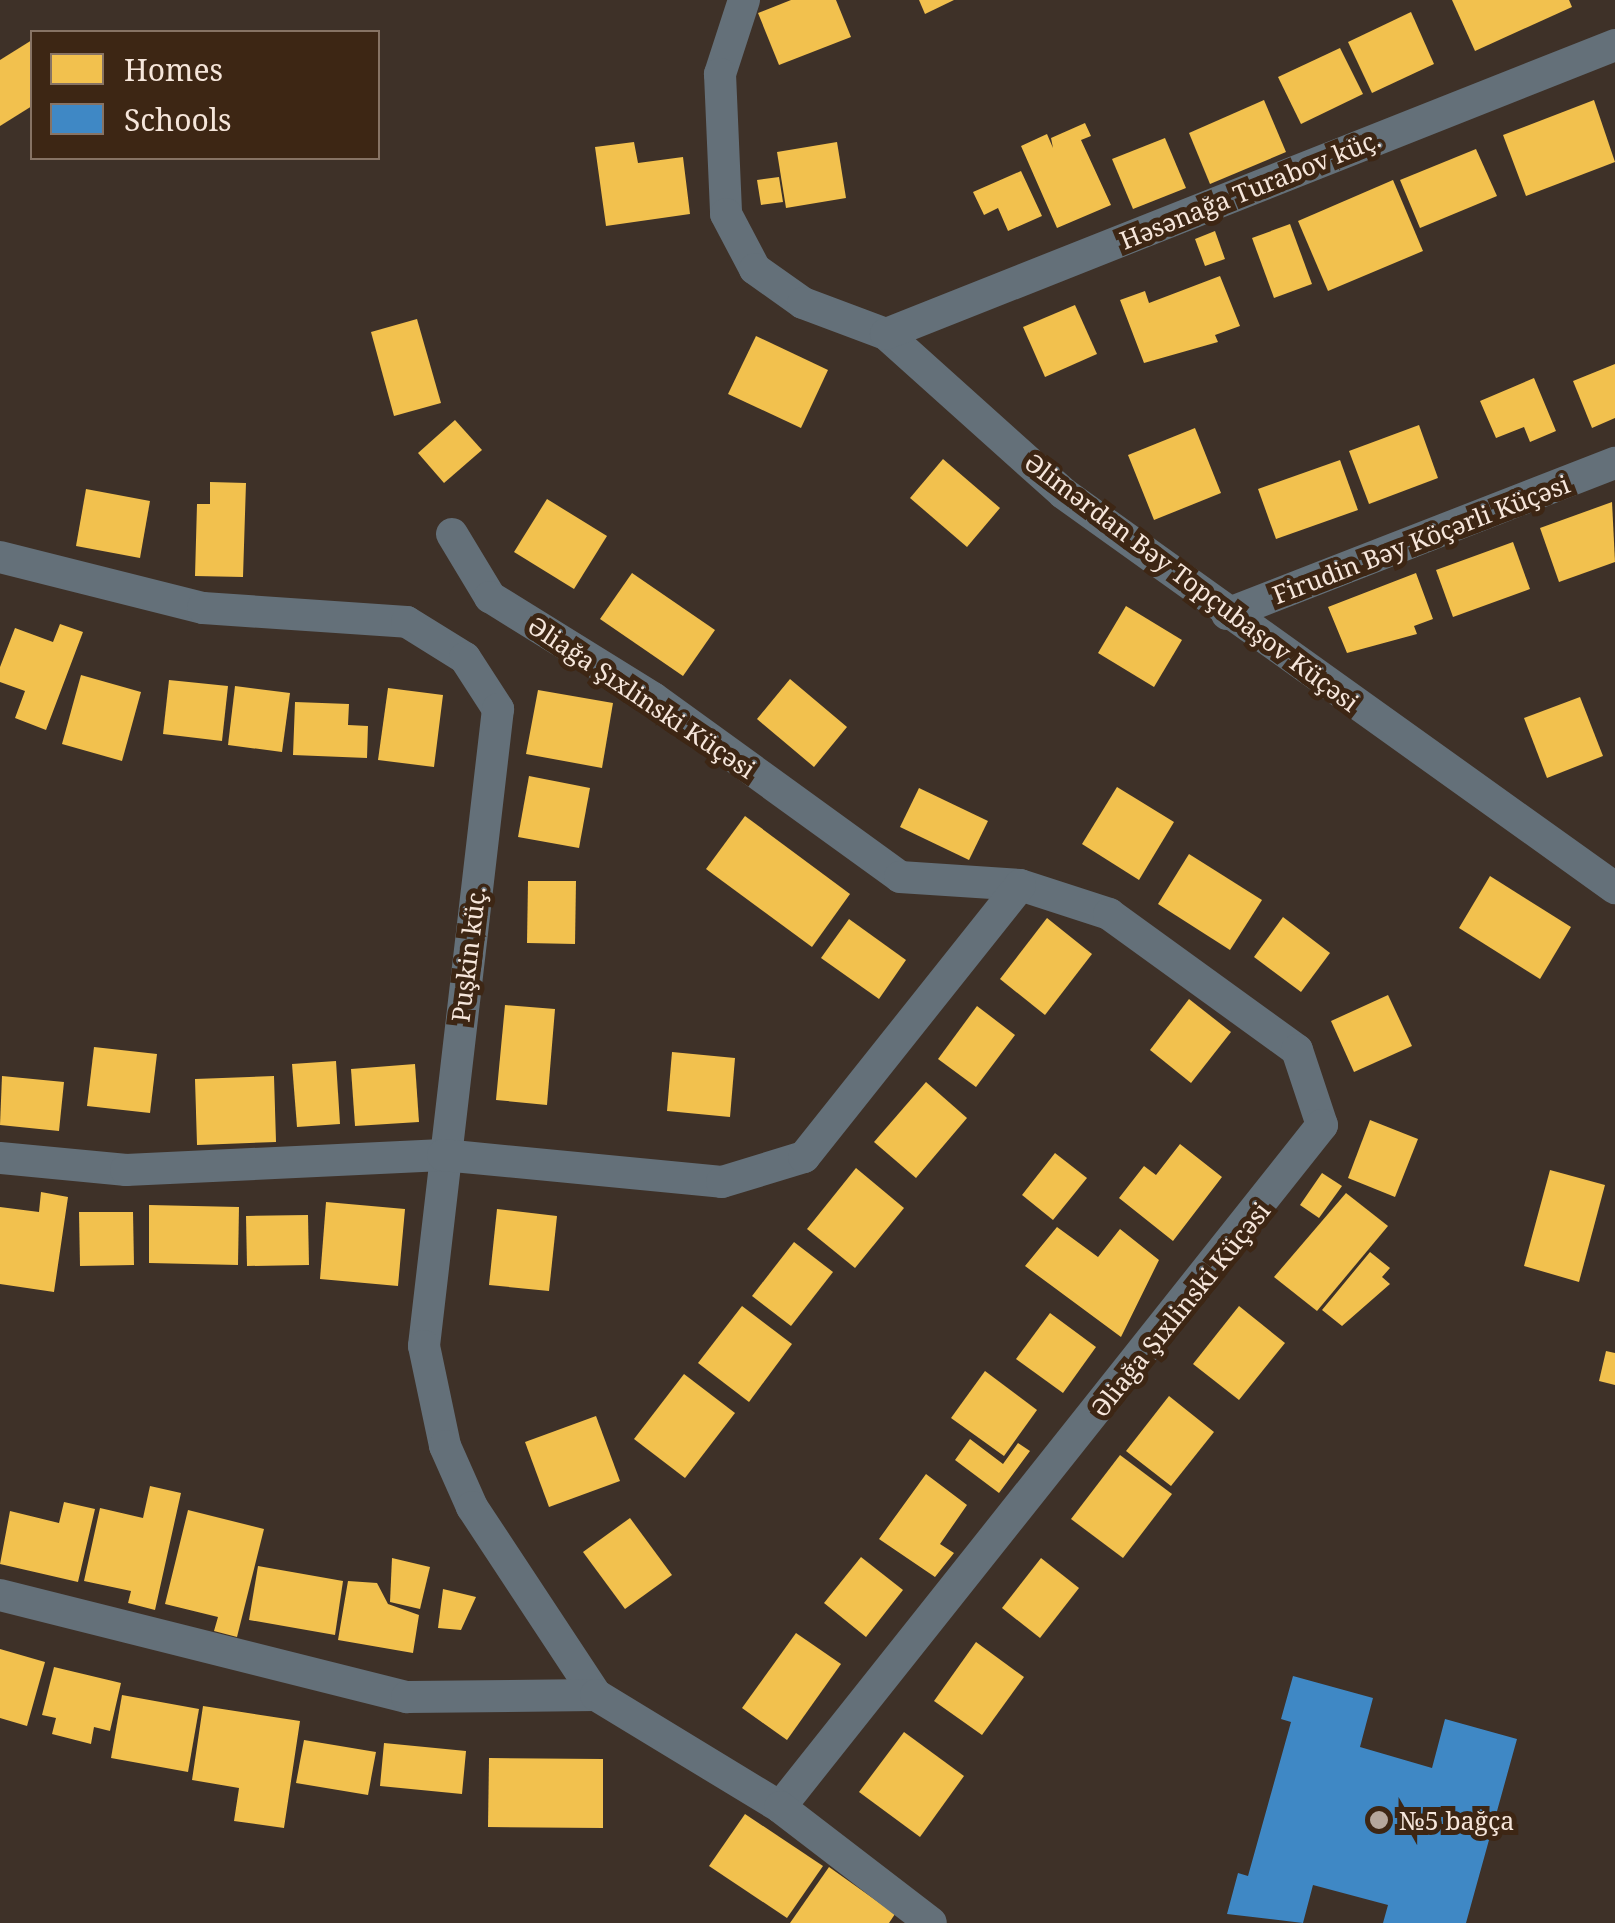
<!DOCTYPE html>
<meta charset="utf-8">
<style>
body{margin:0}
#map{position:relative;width:1615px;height:1923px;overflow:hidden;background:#3e3128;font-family:"Noto Serif",serif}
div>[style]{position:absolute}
.homes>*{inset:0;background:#f2c14e}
.schools>*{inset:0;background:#3f88c5}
.street>*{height:32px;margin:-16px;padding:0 16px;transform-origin:16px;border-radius:16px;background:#647079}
.dots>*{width:28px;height:28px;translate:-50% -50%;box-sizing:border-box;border:5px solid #3d2614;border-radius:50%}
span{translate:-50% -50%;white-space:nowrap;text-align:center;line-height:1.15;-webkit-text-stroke:10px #3d2614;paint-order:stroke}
.street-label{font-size:25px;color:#f6e6db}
.poi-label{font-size:25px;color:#f6e6db}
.left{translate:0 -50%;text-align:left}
.legend{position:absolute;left:30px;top:30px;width:350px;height:130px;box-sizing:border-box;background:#3d2614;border:2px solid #877364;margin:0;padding:12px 18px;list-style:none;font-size:30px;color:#f6e6db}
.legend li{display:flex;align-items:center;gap:20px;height:50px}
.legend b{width:50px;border:2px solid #877364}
</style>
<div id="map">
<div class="homes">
<div style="clip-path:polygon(791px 0,836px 0,851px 37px,779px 65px,758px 13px)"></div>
<div style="clip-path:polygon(919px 0,954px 0,925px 14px)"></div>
<div style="clip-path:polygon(1452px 0,1569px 0,1572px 7px,1475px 51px)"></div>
<div style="clip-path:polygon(1411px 12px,1434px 64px,1372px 93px,1348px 42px)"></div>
<div style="clip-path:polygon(32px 40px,32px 106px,0 126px,0 60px)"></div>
<div style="clip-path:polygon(1340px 48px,1363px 94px,1301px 124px,1278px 77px)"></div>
<div style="clip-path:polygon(1264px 100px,1286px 152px,1210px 184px,1189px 133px)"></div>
<div style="clip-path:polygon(1594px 100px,1615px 162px,1526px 196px,1503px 135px)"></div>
<div style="clip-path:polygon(1085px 123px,1091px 136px,1081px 140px,1111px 205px,1057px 228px,1021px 146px,1047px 134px,1053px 148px,1051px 138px)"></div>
<div style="clip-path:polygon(1165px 138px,1186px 188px,1133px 209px,1112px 159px)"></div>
<div style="clip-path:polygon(634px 142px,638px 163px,683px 157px,690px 214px,606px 226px,595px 147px)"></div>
<div style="clip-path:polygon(837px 142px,846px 198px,786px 208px,777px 152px)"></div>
<div style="clip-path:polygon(1476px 149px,1497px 196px,1420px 228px,1400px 180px)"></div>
<div style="clip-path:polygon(1021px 171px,1042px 216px,1008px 231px,998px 208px,984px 215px,973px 192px)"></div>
<div style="clip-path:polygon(779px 177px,783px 202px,761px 205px,757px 180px)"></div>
<div style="clip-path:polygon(1393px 180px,1423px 251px,1328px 291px,1298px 221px)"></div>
<div style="clip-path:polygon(1290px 224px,1312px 284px,1274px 298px,1252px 238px)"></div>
<div style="clip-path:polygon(1215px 231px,1225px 259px,1205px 266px,1195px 239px)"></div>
<div style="clip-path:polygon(1220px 276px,1240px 326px,1215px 335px,1218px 342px,1144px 363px,1120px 300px,1145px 291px,1149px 303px)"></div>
<div style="clip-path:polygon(1075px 305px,1097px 354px,1045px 377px,1023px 327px)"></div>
<div style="clip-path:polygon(417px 319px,441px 403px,394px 416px,371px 332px)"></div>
<div style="clip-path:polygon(756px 336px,828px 370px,801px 428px,728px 394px)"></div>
<div style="clip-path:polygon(1615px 364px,1615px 418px,1592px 428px,1573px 381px)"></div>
<div style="clip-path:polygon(1534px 378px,1556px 431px,1530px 442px,1524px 427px,1496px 438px,1480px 401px)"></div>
<div style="clip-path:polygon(455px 420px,482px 450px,444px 483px,418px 453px)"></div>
<div style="clip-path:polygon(1419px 425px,1438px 478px,1369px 504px,1349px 451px)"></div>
<div style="clip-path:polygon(1195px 428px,1221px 493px,1154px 520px,1128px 455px)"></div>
<div style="clip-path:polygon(943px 459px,1000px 508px,967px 547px,910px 498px)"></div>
<div style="clip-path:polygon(1340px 460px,1358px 510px,1276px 539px,1258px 489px)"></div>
<div style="clip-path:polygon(210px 482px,246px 483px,243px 577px,195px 576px,197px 504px,210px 504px)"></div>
<div style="clip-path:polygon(86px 489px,150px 501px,140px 558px,76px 546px)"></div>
<div style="clip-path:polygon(547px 499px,607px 536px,574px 589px,514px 552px)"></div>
<div style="clip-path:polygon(1612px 502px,1615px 562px,1559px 582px,1540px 528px)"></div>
<div style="clip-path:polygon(1513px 542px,1530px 589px,1453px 617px,1436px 570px)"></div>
<div style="clip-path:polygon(632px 573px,715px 630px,683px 676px,600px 619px)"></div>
<div style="clip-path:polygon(1416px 573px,1433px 619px,1414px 626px,1417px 634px,1347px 653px,1328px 607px)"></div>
<div style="clip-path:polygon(1126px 606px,1182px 640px,1154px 687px,1098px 653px)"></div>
<div style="clip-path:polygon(60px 624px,83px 632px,46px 730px,15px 718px,25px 691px,0 682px,0 667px,15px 628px,53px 642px)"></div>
<div style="clip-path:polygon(81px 675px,141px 692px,122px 761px,62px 744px)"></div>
<div style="clip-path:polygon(790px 679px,847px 727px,814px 767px,757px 719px)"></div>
<div style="clip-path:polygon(169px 680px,228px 686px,222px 741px,163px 734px)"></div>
<div style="clip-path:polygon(235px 686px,290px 693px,282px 752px,228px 745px)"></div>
<div style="clip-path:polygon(388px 688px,443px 695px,434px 767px,378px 760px)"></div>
<div style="clip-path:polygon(538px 690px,613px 703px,602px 768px,526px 754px)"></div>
<div style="clip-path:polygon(1580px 697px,1603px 756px,1547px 778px,1524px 718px)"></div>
<div style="clip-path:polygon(295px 702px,349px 704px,348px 725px,368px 726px,367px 758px,293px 755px)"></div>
<div style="clip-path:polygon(529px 776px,590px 788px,579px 848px,518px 837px)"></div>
<div style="clip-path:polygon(1117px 787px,1174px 822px,1139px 880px,1082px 844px)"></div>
<div style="clip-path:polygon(919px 788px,988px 821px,969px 860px,900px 827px)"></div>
<div style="clip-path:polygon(745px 816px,850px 894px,812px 947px,706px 869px)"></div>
<div style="clip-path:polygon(1189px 854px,1262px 900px,1230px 950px,1158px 904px)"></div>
<div style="clip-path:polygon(1490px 876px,1571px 927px,1540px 979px,1459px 928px)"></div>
<div style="clip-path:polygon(528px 881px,576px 881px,575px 944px,527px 943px)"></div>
<div style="clip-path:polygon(1283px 917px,1330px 953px,1301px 992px,1254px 957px)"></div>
<div style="clip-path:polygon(1047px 918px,1092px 954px,1045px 1015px,1000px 979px)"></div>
<div style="clip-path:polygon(849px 919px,906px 960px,879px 999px,821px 958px)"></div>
<div style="clip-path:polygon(1388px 995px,1412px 1046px,1354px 1072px,1331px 1021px)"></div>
<div style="clip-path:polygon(1189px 999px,1231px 1032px,1191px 1083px,1150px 1050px)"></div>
<div style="clip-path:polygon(505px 1005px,555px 1009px,547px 1105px,496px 1100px)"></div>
<div style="clip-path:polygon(977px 1006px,1015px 1035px,976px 1087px,938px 1059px)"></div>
<div style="clip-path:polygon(94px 1047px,157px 1054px,150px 1113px,87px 1106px)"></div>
<div style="clip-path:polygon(672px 1052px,735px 1058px,730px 1117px,667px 1111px)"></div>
<div style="clip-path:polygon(336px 1061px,340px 1124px,297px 1127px,292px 1064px)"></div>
<div style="clip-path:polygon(415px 1064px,419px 1122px,355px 1126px,351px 1069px)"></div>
<div style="clip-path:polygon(2px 1076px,64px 1082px,59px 1131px,0 1125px)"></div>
<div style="clip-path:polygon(274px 1076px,276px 1142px,197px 1145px,195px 1079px)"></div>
<div style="clip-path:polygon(926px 1082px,967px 1118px,916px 1178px,874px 1142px)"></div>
<div style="clip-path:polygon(1370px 1120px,1418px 1139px,1395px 1197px,1348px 1178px)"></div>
<div style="clip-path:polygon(1180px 1144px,1222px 1177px,1173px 1241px,1119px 1198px,1144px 1166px,1156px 1175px)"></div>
<div style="clip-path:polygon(1055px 1153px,1087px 1178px,1053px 1220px,1022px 1195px)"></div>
<div style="clip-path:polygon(856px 1168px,904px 1208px,855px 1268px,807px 1229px)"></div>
<div style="clip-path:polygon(1550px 1170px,1605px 1185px,1579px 1282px,1524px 1266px)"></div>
<div style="clip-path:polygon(1322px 1173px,1342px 1186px,1319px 1218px,1300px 1205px)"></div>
<div style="clip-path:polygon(41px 1192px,68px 1197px,54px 1292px,0 1284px,0 1207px,39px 1212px)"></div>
<div style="clip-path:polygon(1346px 1193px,1388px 1226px,1317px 1311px,1274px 1277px)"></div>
<div style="clip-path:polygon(326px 1202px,405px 1209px,398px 1286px,320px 1279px)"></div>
<div style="clip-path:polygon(149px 1205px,239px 1207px,238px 1265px,149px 1263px)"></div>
<div style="clip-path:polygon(497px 1209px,557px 1216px,549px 1291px,489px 1285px)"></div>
<div style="clip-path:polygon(79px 1212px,133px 1212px,134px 1265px,80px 1266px)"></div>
<div style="clip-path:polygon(308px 1215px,309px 1265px,247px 1266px,246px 1216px)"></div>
<div style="clip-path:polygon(1057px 1227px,1098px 1257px,1120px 1229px,1159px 1260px,1121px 1337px,1025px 1266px)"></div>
<div style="clip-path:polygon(794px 1242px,833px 1272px,791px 1326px,752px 1296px)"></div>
<div style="clip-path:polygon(1370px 1252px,1390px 1268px,1382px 1277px,1390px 1284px,1342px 1326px,1322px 1310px)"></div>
<div style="clip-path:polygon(742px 1306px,792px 1344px,749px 1402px,698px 1363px)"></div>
<div style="clip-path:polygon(1239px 1306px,1285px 1343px,1239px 1400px,1193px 1364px)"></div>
<div style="clip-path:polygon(1050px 1313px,1096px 1347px,1063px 1393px,1016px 1359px)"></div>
<div style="clip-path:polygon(1606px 1351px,1615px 1353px,1615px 1385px,1599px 1381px)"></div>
<div style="clip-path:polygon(985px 1371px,1037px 1410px,1004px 1456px,951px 1418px)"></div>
<div style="clip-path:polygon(684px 1374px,735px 1413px,685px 1478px,634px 1439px)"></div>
<div style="clip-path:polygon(1169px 1396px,1214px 1432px,1171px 1486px,1126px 1451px)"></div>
<div style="clip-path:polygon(596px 1416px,620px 1481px,549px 1507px,525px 1442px)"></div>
<div style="clip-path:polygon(970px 1439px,1003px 1464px,1018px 1443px,1030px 1451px,999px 1493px,955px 1460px)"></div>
<div style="clip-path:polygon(1120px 1455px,1172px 1494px,1123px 1558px,1071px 1519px)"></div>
<div style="clip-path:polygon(926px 1474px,967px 1505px,940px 1544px,954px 1553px,935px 1577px,879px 1539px)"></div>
<div style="clip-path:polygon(150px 1486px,181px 1493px,155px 1610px,128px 1603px,131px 1591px,84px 1581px,100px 1508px,143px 1518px)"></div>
<div style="clip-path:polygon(64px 1502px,95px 1509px,78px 1582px,0 1564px,10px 1511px,59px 1523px)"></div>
<div style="clip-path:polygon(188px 1510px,264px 1529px,237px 1637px,214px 1631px,218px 1617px,165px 1604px)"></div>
<div style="clip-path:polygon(630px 1518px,672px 1575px,625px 1609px,583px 1552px)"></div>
<div style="clip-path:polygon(861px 1557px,903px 1590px,866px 1637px,824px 1603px)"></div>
<div style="clip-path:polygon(392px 1558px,430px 1567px,420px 1609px,390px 1602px)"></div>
<div style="clip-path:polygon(1041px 1558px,1079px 1588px,1040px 1638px,1002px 1608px)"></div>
<div style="clip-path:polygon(258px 1566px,343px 1581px,335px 1635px,249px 1620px)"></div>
<div style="clip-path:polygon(348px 1581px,377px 1583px,388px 1604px,419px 1615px,413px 1653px,338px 1640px)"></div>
<div style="clip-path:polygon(443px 1589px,476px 1597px,461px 1630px,438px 1628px)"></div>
<div style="clip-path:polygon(796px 1633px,841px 1664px,787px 1740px,742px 1708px)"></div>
<div style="clip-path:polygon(976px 1642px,1024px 1677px,982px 1735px,934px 1701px)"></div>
<div style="clip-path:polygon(0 1649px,45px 1662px,27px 1726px,0 1718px)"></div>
<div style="clip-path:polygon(54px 1667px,121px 1683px,110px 1731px,94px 1727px,91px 1744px,52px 1734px,56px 1718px,42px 1715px)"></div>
<div style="clip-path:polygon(122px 1695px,199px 1709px,188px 1772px,111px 1758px)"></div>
<div style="clip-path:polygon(203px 1706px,300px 1721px,284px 1828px,234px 1821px,239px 1788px,192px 1780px)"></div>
<div style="clip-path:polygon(904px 1732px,964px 1776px,920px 1837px,859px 1792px)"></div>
<div style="clip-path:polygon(304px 1740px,376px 1752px,368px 1795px,296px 1783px)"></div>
<div style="clip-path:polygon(384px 1743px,466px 1751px,462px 1794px,380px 1786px)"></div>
<div style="clip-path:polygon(489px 1758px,603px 1759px,603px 1828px,488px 1827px)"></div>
<div style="clip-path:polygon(745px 1814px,823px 1866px,787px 1918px,709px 1866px)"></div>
<div style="clip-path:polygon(829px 1867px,895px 1914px,889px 1923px,790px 1923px)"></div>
</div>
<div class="schools">
<div style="clip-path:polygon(1293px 1676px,1373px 1698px,1360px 1747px,1432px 1768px,1445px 1719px,1517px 1739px,1466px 1923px,1383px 1923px,1388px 1905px,1313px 1885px,1303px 1923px,1227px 1914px,1238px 1873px,1248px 1876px,1291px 1722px,1281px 1719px)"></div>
</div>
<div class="street">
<div style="left:744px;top:0;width:78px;rotate:108deg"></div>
<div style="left:720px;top:74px;width:140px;rotate:87.5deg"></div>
<div style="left:726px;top:214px;width:62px;rotate:62.2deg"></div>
<div style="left:755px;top:269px;width:59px;rotate:35.3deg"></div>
<div style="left:803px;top:303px;width:89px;rotate:20.5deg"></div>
<div style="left:886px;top:334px;width:238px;rotate:41.9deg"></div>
<div style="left:1063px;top:493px;width:679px;rotate:35.59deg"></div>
<div style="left:886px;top:334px;width:784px;rotate:-21.63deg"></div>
<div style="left:452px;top:534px;width:74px;rotate:58.9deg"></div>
<div style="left:490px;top:597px;width:192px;rotate:31.8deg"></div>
<div style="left:653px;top:698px;width:305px;rotate:35.9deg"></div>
<div style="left:900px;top:877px;width:120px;rotate:3.8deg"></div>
<div style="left:1020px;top:885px;width:94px;rotate:18deg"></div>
<div style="left:1109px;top:914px;width:232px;rotate:35.9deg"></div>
<div style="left:1297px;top:1050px;width:79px;rotate:71.6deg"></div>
<div style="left:1322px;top:1125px;width:871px;rotate:128.47deg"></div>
<div style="left:0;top:557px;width:209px;rotate:14.1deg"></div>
<div style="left:203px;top:608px;width:204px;rotate:3.9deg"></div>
<div style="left:407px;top:622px;width:68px;rotate:31.8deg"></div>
<div style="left:465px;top:658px;width:61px;rotate:57.1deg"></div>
<div style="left:498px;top:709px;width:641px;rotate:96.63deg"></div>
<div style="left:424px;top:1346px;width:102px;rotate:78.1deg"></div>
<div style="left:445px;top:1446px;width:67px;rotate:66.1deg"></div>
<div style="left:472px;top:1507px;width:225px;rotate:56.6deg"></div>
<div style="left:1227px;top:614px;width:416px;rotate:-21.3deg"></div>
<div style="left:0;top:1158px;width:127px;rotate:5.4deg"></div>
<div style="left:126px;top:1170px;width:317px;rotate:-2.7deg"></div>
<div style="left:443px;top:1155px;width:280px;rotate:5.5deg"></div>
<div style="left:722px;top:1182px;width:86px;rotate:-17deg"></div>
<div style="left:804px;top:1157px;width:347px;rotate:-51.5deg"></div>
<div style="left:0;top:1595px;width:420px;rotate:14.1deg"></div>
<div style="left:407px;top:1697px;width:189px;rotate:-0.6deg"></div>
<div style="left:596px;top:1695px;width:215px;rotate:31.3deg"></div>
<div style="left:780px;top:1807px;width:190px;rotate:37.5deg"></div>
</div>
<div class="dots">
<div style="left:1379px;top:1820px;background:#b6a79c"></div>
</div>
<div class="street-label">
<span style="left:1250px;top:189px;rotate:-22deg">Həsənağa Turabov küç.</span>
<span style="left:1421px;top:539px;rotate:-21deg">Firudin Bəy Köçərli Küçəsi</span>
<span style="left:1192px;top:582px;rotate:37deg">Əlimərdan Bəy Topçubaşov Küçəsi</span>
<span style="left:642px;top:697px;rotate:34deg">Əliağa Şıxlinski Küçəsi</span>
<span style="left:468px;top:954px;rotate:-83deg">Puşkin küç.</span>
<span style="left:1180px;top:1309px;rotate:-51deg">Əliağa Şıxlinski Küçəsi</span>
</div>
<div class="poi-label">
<span class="left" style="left:1399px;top:1820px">№5 bağça</span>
</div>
<ul class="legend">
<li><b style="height:28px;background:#f2c14e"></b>Homes</li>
<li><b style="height:28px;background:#3f88c5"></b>Schools</li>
</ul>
</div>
